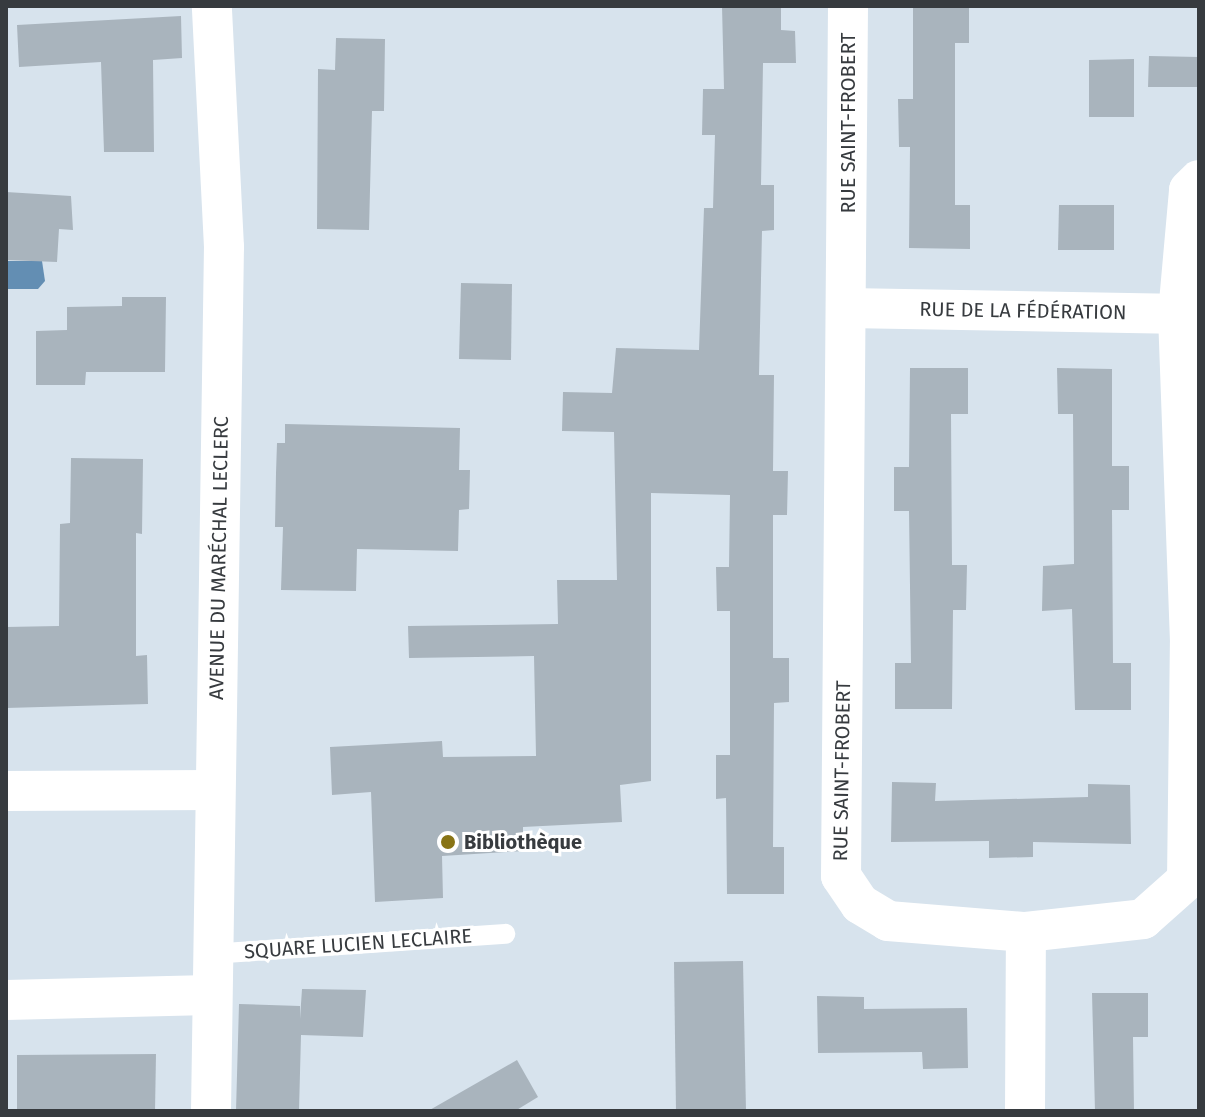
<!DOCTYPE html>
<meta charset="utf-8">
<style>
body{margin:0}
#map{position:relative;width:1205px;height:1117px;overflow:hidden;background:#d7e3ed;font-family:"Fira Sans",sans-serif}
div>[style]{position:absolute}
.water>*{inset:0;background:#638eb3}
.building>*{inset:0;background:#a9b4bd}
.service>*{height:20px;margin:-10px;padding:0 10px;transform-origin:10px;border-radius:10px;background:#fff}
.minor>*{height:40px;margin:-20px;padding:0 20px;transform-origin:20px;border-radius:20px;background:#fff}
.dots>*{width:22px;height:22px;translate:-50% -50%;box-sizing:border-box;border:4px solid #fff;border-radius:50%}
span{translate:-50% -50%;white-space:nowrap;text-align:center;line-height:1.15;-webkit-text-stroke:6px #fff;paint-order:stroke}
.street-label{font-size:20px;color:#373b3f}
.poi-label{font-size:20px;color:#373b3f;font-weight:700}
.left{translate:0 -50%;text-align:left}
.frame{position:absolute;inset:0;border:8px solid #373b3f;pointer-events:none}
</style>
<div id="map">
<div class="water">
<div style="clip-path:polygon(6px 261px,42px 261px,45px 281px,38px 289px,6px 289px)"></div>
</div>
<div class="building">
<div style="clip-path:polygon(722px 6px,781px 6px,781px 30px,795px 31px,796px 63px,763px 63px,761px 185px,774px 185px,774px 230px,762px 231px,759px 375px,774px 375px,773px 471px,788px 471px,787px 515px,773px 515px,773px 658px,789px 658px,789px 702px,774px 703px,773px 847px,784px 847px,784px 894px,727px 894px,726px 798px,716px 799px,716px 755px,730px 755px,730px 611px,717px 611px,716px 567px,729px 567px,730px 495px,651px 493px,651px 781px,620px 785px,622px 822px,523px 827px,523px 851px,442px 856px,443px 898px,375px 902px,371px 792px,332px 795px,330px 747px,442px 741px,443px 757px,536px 756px,534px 656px,409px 658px,408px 626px,558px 624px,557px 580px,617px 580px,614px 432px,562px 431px,563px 392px,612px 393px,616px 348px,699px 350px,704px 208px,713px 208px,715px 135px,702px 135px,703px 89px,724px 89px)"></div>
<div style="clip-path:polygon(913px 6px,969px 6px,969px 43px,955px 43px,955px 205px,970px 205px,970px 249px,909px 248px,910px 147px,899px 147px,898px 99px,913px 99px)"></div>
<div style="clip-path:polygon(181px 16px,182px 58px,153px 60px,154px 152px,104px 152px,101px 62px,19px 67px,17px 25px)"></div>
<div style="clip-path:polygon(336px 38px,385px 39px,384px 111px,372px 111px,369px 230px,317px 229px,318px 69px,335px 70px)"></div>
<div style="clip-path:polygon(1149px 56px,1199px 57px,1199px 87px,1148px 87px)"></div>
<div style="clip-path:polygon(1134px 59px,1134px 117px,1089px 117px,1089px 60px)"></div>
<div style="clip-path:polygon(6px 192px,71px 196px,73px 230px,59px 229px,57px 262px,6px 260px)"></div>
<div style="clip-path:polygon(1059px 205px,1114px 205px,1114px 250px,1058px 250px)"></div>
<div style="clip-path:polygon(461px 283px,512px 284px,511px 360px,459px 359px)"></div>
<div style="clip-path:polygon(122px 297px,166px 297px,165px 372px,86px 372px,85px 385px,36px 385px,36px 331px,67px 330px,67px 307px,122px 306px)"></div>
<div style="clip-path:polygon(910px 368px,968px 368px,968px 414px,951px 414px,952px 565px,967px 565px,966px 610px,953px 610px,952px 709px,895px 709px,895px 663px,911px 663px,909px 511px,894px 511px,894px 467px,909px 467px)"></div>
<div style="clip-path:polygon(1057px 368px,1112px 369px,1112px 466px,1129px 466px,1129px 510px,1112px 510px,1113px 663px,1131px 663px,1131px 710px,1075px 710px,1072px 609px,1042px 611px,1043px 566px,1074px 564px,1073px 414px,1058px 414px)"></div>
<div style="clip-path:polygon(285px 424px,460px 428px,459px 470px,470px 470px,469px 509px,459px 510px,458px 551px,357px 549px,356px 591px,281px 590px,283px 527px,275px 527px,276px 473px,277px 443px,285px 443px)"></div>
<div style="clip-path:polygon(71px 458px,143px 459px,142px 534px,136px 533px,136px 656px,147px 655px,148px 704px,6px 708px,6px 627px,59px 626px,60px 524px,70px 523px)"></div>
<div style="clip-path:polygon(892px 782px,936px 783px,935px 801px,1088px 797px,1088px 784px,1130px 785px,1131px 844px,1033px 842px,1033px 857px,989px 858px,989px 841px,891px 842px)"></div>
<div style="clip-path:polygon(743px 961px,746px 1111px,676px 1111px,674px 962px)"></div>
<div style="clip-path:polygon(302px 989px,366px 990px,363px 1037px,301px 1035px,299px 1111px,236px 1111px,239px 1004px,300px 1006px,300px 1019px)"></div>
<div style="clip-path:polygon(1092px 993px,1148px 993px,1148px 1037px,1133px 1037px,1134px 1111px,1095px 1111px)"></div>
<div style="clip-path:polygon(817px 996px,864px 997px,864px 1009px,967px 1008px,968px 1068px,923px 1069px,922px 1052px,818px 1053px)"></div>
<div style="clip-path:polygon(156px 1054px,155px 1111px,17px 1111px,17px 1055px)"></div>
<div style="clip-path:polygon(517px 1060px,538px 1097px,515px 1111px,428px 1111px)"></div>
</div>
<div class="service">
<div style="left:210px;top:954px;width:296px;rotate:-3.9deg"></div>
</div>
<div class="minor">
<div style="left:848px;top:6px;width:870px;rotate:90.46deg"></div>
<div style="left:841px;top:876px;width:34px;rotate:56deg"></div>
<div style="left:860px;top:904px;width:33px;rotate:31deg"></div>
<div style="left:888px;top:921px;width:138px;rotate:4.6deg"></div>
<div style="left:1026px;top:932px;width:118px;rotate:-6.3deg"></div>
<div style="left:1143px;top:919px;width:59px;rotate:-41.6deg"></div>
<div style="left:1187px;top:880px;width:238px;rotate:-89.3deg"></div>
<div style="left:1190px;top:642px;width:328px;rotate:-92.1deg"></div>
<div style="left:1178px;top:314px;width:124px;rotate:-84.9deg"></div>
<div style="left:1189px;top:190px;width:14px;rotate:-45deg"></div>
<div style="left:847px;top:308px;width:352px;rotate:1deg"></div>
<div style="left:6px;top:791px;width:209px;rotate:-0.3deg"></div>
<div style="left:6px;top:1000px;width:203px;rotate:-1.4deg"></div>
<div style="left:211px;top:1111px;width:864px;rotate:-89.14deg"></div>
<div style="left:224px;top:247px;width:241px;rotate:-92.9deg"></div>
<div style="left:1025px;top:1111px;width:179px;rotate:-89.7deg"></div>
</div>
<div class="dots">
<div style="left:448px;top:842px;background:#887416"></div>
</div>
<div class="street-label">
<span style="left:848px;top:123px;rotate:-90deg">RUE SAINT-FROBERT</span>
<span style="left:1023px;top:311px;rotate:1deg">RUE DE LA FÉDÉRATION</span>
<span style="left:219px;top:558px;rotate:-89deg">AVENUE DU MARÉCHAL LECLERC</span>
<span style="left:842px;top:771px;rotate:-89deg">RUE SAINT-FROBERT</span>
<span style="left:358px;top:944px;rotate:-4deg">SQUARE LUCIEN LECLAIRE</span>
</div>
<div class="poi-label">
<span class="left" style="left:464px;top:842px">Bibliothèque</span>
</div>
<div class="frame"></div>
</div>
